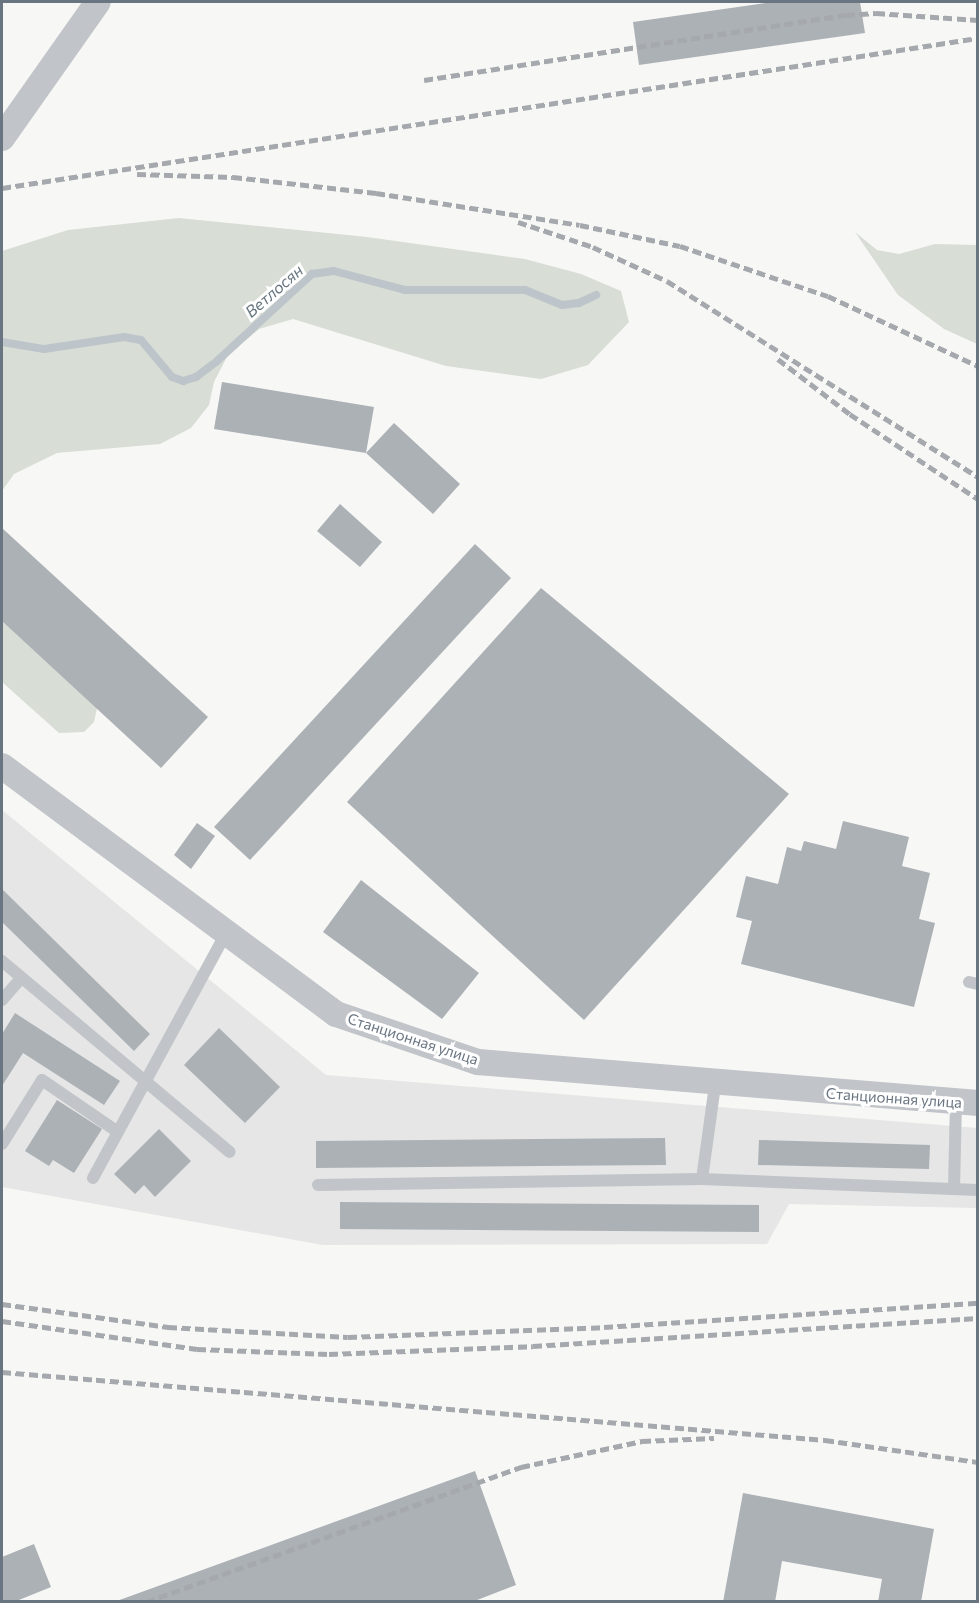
<!DOCTYPE html>
<meta charset="utf-8">
<style>
body{margin:0}
#map{position:relative;width:979px;height:1603px;overflow:hidden;background:#f7f7f5;font-family:Commissioner,sans-serif}
div>[style]{position:absolute}
.built>*{inset:0;background:#e5e6e5}
.green>*{inset:0;background:#d8ded6}
.stream>*{height:8px;margin:-4px;padding:0 4px;transform-origin:4px;border-radius:4px;background:#bec5ca}
.building>*{inset:0;background:#acb1b6}
.lane>*{height:12px;margin:-6px;padding:0 6px;transform-origin:6px;border-radius:6px;background:#c1c4c8}
.street>*{height:26px;margin:-13px;padding:0 13px;transform-origin:13px;border-radius:13px;background:#c1c4c8}
.rail>*{height:4.5px;margin-top:-2.25px;transform-origin:0;background:repeating-linear-gradient(90deg,#a5a9ae 0 9px,transparent 0 13.5px)}
span{translate:-50% -50%;white-space:nowrap;text-align:center;line-height:1.15;-webkit-text-stroke:6px #fff;paint-order:stroke}
.street-label{font-size:15px;color:#6a7582}
.water-label{font-size:16px;color:#66757e;font-style:italic}
.frame{position:absolute;inset:0;border:3px solid #6a7582;pointer-events:none}
</style>
<div id="map">
<div class="built">
<div style="clip-path:polygon(2px 810px,326px 1075px,977px 1128px,977px 1208px,789px 1204px,767px 1244px,323px 1245px,2px 1187px)"></div>
</div>
<div class="green">
<div style="clip-path:polygon(179px 218px,367px 237px,525px 259px,581px 274px,621px 291px,629px 322px,588px 365px,541px 379px,446px 366px,293px 319px,259px 329px,228px 355px,214px 382px,209px 405px,191px 428px,160px 444px,57px 453px,14px 474px,2px 491px,2px 251px,68px 230px)"></div>
<div style="clip-path:polygon(855px 232px,877px 250px,899px 254px,935px 244px,977px 245px,977px 344px,944px 329px,898px 295px)"></div>
<div style="clip-path:polygon(2px 599px,93px 694px,97px 708px,94px 722px,84px 732px,59px 733px,2px 682px)"></div>
</div>
<div class="stream">
<div style="left:2px;top:342px;width:43px;rotate:9.5deg"></div>
<div style="left:44px;top:349px;width:81px;rotate:-8.5deg"></div>
<div style="left:124px;top:337px;width:17px;rotate:10deg"></div>
<div style="left:141px;top:340px;width:48px;rotate:50deg"></div>
<div style="left:172px;top:377px;width:12px;rotate:20deg"></div>
<div style="left:183px;top:381px;width:14px;rotate:-17deg"></div>
<div style="left:196px;top:377px;width:26px;rotate:-37deg"></div>
<div style="left:217px;top:361px;width:129px;rotate:-42.5deg"></div>
<div style="left:312px;top:274px;width:22px;rotate:-8deg"></div>
<div style="left:334px;top:271px;width:73px;rotate:15deg"></div>
<div style="left:405px;top:290px;width:120px"></div>
<div style="left:525px;top:290px;width:40px;rotate:22deg"></div>
<div style="left:562px;top:305px;width:17px;rotate:-7deg"></div>
<div style="left:579px;top:303px;width:19px;rotate:-25deg"></div>
</div>
<div class="building">
<div style="clip-path:polygon(773px 2px,860px 2px,865px 33px,639px 65px,633px 22px)"></div>
<div style="clip-path:polygon(222px 382px,374px 407px,366px 453px,394px 423px,460px 484px,433px 514px,366px 453px,214px 429px)"></div>
<div style="clip-path:polygon(340px 504px,382px 542px,360px 567px,317px 531px)"></div>
<div style="clip-path:polygon(2px 528px,208px 717px,161px 768px,2px 621px)"></div>
<div style="clip-path:polygon(475px 544px,511px 578px,250px 860px,214px 827px)"></div>
<div style="clip-path:polygon(541px 588px,789px 794px,584px 1020px,347px 802px)"></div>
<div style="clip-path:polygon(843px 821px,909px 837px,902px 866px,930px 873px,919px 919px,935px 923px,914px 1007px,741px 964px,752px 921px,736px 917px,746px 876px,778px 884px,787px 847px,801px 851px,804px 841px,836px 849px)"></div>
<div style="clip-path:polygon(197px 823px,215px 836px,191px 869px,174px 855px)"></div>
<div style="clip-path:polygon(361px 880px,479px 973px,442px 1019px,323px 932px)"></div>
<div style="clip-path:polygon(2px 889px,150px 1034px,134px 1051px,2px 922px)"></div>
<div style="clip-path:polygon(15px 1013px,120px 1081px,104px 1105px,23px 1053px,2px 1086px,2px 1034px)"></div>
<div style="clip-path:polygon(219px 1028px,280px 1087px,245px 1123px,184px 1065px)"></div>
<div style="clip-path:polygon(57px 1100px,102px 1129px,74px 1173px,53px 1160px,49px 1166px,25px 1151px)"></div>
<div style="clip-path:polygon(159px 1129px,191px 1161px,155px 1197px,144px 1185px,135px 1194px,114px 1174px)"></div>
<div style="clip-path:polygon(665px 1138px,666px 1165px,316px 1168px,316px 1141px)"></div>
<div style="clip-path:polygon(759px 1140px,930px 1145px,929px 1169px,758px 1165px)"></div>
<div style="clip-path:polygon(340px 1202px,759px 1205px,759px 1232px,340px 1229px)"></div>
<div style="clip-path:polygon(475px 1471px,516px 1585px,472px 1602px,114px 1602px)"></div>
<div style="clip-path:polygon(743px 1493px,934px 1529px,921px 1602px,878px 1602px,882px 1579px,782px 1561px,775px 1602px,723px 1602px)"></div>
<div style="clip-path:polygon(34px 1544px,51px 1587px,14px 1602px,2px 1602px,2px 1557px)"></div>
</div>
<div class="lane">
<div style="left:2px;top:961px;width:297px;rotate:40deg"></div>
<div style="left:969px;top:982px;width:9px;rotate:13deg"></div>
<div style="left:2px;top:1000px;width:28px;rotate:-49deg"></div>
<div style="left:2px;top:1144px;width:75px;rotate:-58deg"></div>
<div style="left:42px;top:1080px;width:92px;rotate:34.4deg"></div>
<div style="left:93px;top:1178px;width:279px;rotate:-61.5deg"></div>
<div style="left:702px;top:1179px;width:95px;rotate:-82.1deg"></div>
<div style="left:318px;top:1185px;width:384px;rotate:-0.9deg"></div>
<div style="left:702px;top:1179px;width:276px;rotate:2.3deg"></div>
<div style="left:954px;top:1189px;width:86px;rotate:-88.7deg"></div>
</div>
<div class="street">
<div style="left:2px;top:138px;width:166px;rotate:-54.8deg"></div>
<div style="left:2px;top:766px;width:416px;rotate:36.6deg"></div>
<div style="left:336px;top:1014px;width:150px;rotate:18.7deg"></div>
<div style="left:478px;top:1062px;width:502px;rotate:4.69deg"></div>
</div>
<div class="rail">
<div style="left:424px;top:80px;width:427px;rotate:-8.8deg"></div>
<div style="left:846px;top:15px;width:30px;rotate:-4deg"></div>
<div style="left:876px;top:13px;width:102px;rotate:3.9deg"></div>
<div style="left:137px;top:174px;width:96px;rotate:1.8deg"></div>
<div style="left:233px;top:177px;width:144px;rotate:6.4deg"></div>
<div style="left:376px;top:193px;width:206px;rotate:8.9deg"></div>
<div style="left:580px;top:225px;width:102px;rotate:11.9deg"></div>
<div style="left:680px;top:246px;width:156px;rotate:18.7deg"></div>
<div style="left:828px;top:296px;width:166px;rotate:25deg"></div>
<div style="left:2px;top:188px;width:987px;rotate:-8.74deg"></div>
<div style="left:518px;top:222px;width:79px;rotate:18.4deg"></div>
<div style="left:593px;top:247px;width:81px;rotate:24.7deg"></div>
<div style="left:667px;top:281px;width:368px;rotate:32.2deg"></div>
<div style="left:778px;top:359px;width:91px;rotate:37.4deg"></div>
<div style="left:850px;top:414px;width:154px;rotate:33.6deg"></div>
<div style="left:2px;top:1304px;width:168px;rotate:7.9deg"></div>
<div style="left:168px;top:1327px;width:180px;rotate:3.2deg"></div>
<div style="left:348px;top:1337px;width:256px;rotate:-2.2deg"></div>
<div style="left:604px;top:1327px;width:375px;rotate:-3.7deg"></div>
<div style="left:2px;top:1321px;width:197px;rotate:8.2deg"></div>
<div style="left:197px;top:1349px;width:132px;rotate:2.2deg"></div>
<div style="left:329px;top:1354px;width:204px;rotate:-2.2deg"></div>
<div style="left:533px;top:1346px;width:446px;rotate:-3.6deg"></div>
<div style="left:2px;top:1372px;width:826px;rotate:4.72deg"></div>
<div style="left:825px;top:1440px;width:155px;rotate:8.2deg"></div>
<div style="left:146px;top:1602px;width:399px;rotate:-19.8deg"></div>
<div style="left:521px;top:1467px;width:124px;rotate:-12.1deg"></div>
<div style="left:642px;top:1441px;width:72px;rotate:-2.4deg"></div>
</div>
<div class="street-label">
<span style="left:413px;top:1039px;rotate:18deg">Станционная улица</span>
<span style="left:894px;top:1098px;rotate:4deg">Станционная улица</span>
</div>
<div class="water-label">
<span style="left:274px;top:291px;rotate:-41deg">Ветлосян</span>
</div>
<div class="frame"></div>
</div>
